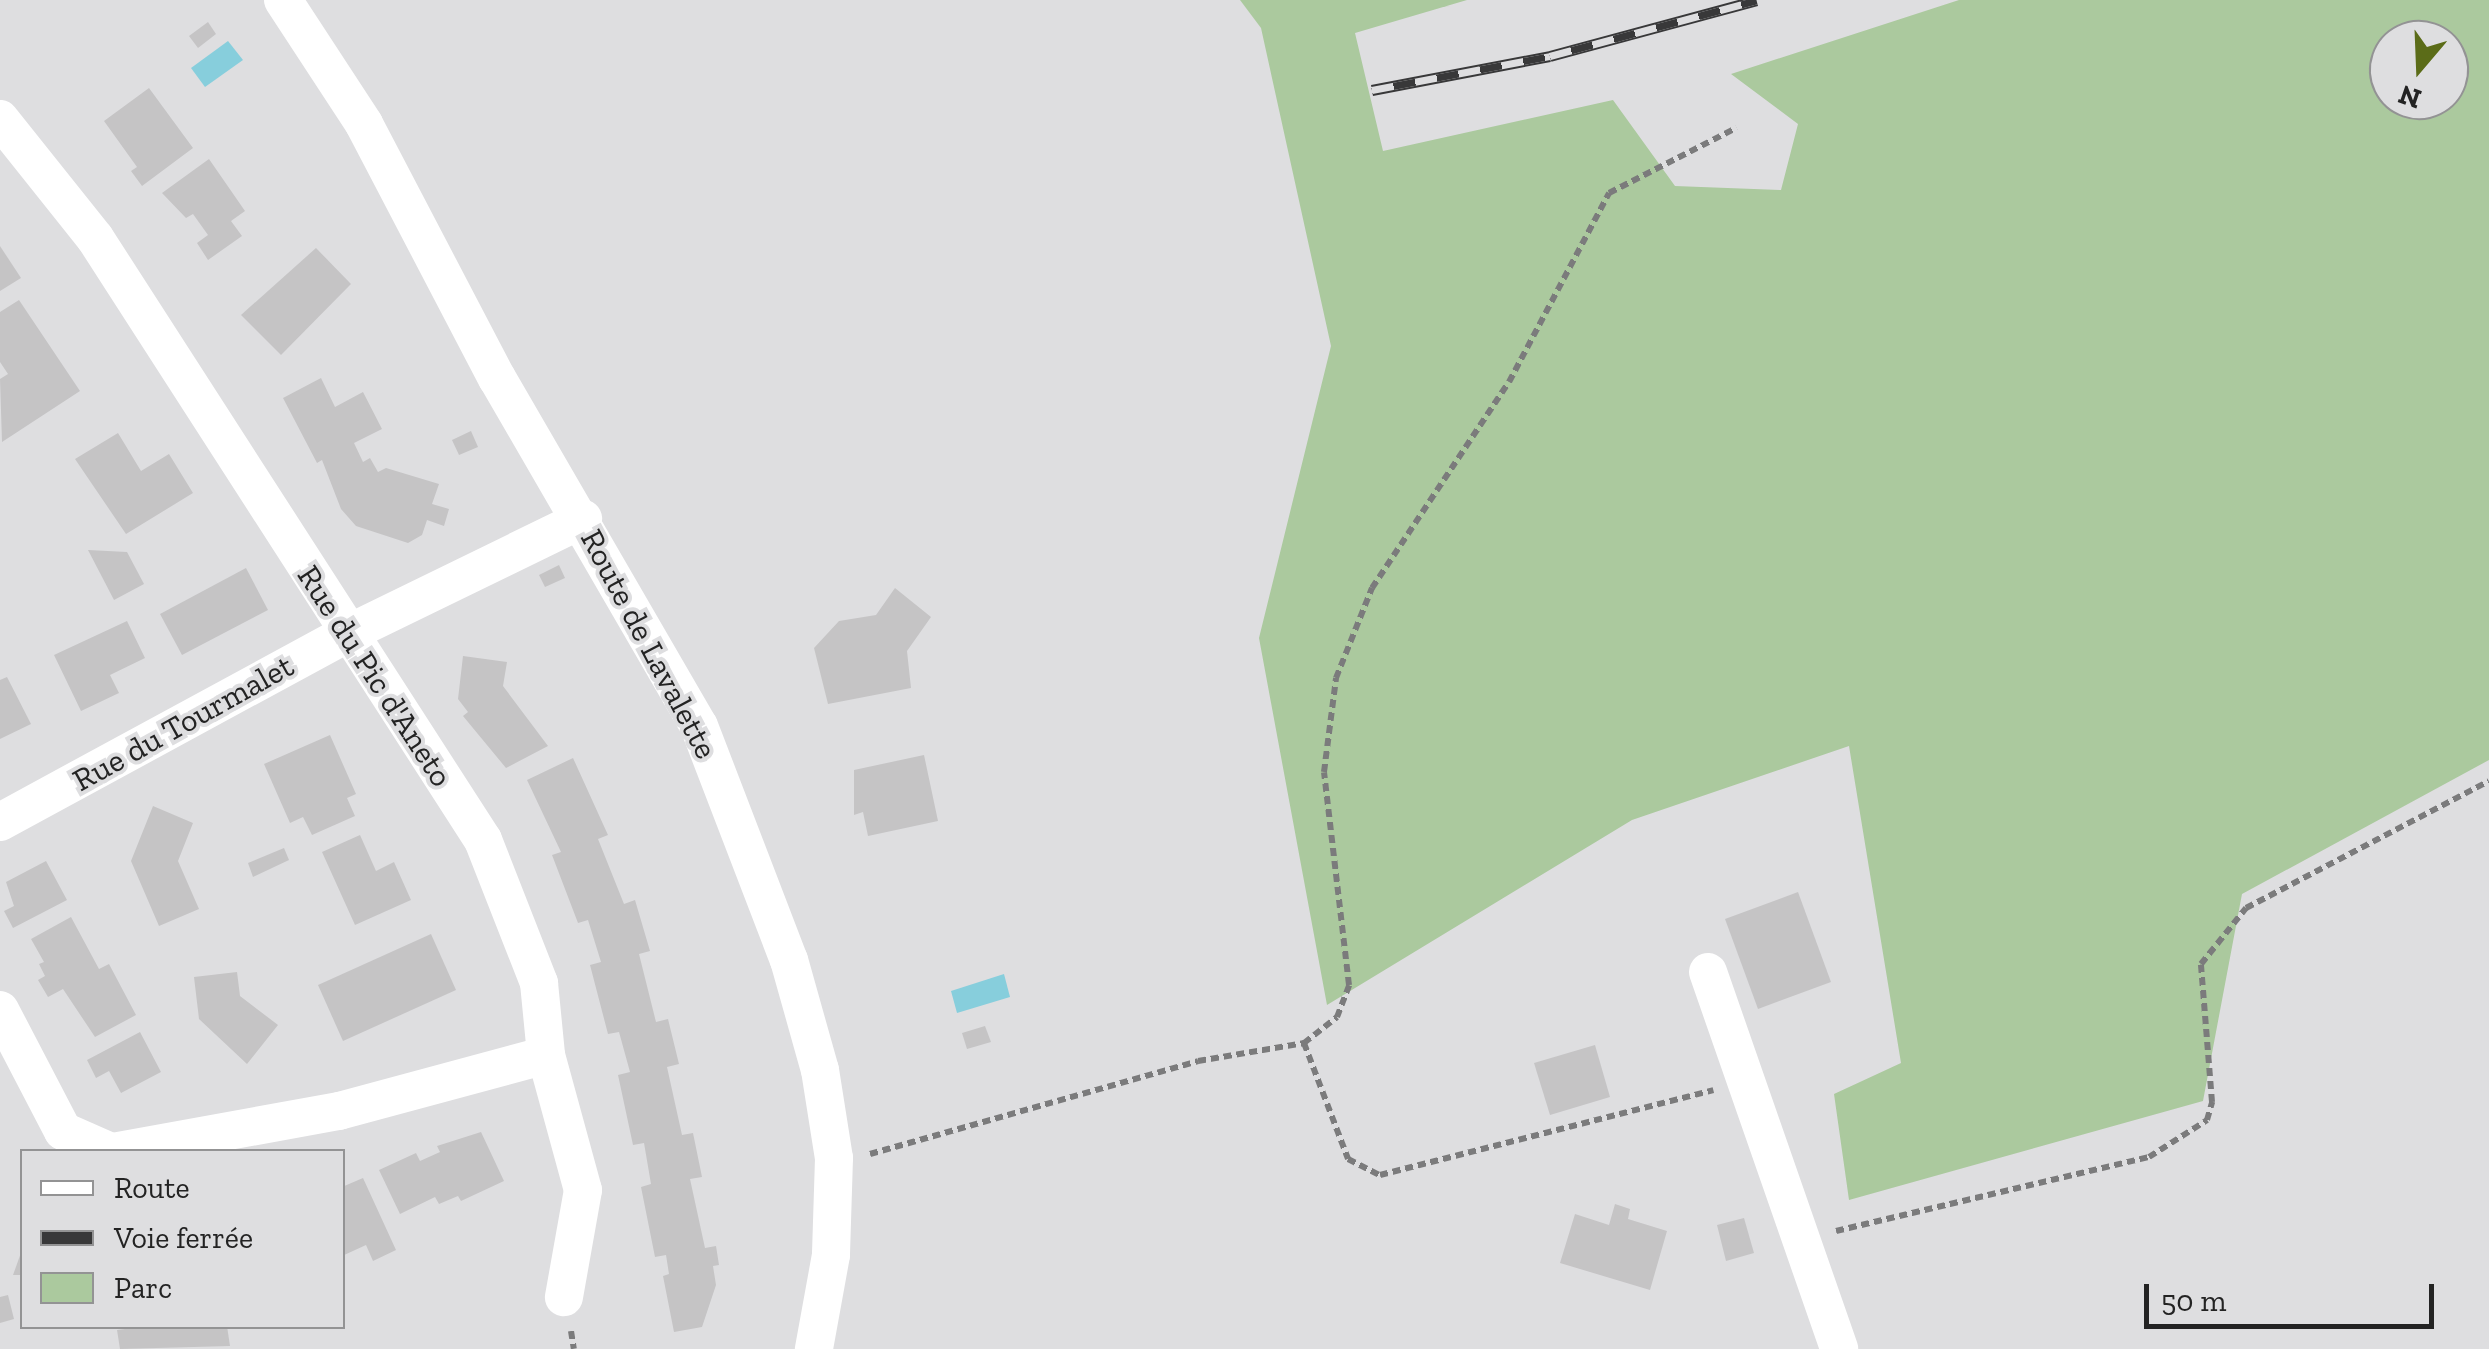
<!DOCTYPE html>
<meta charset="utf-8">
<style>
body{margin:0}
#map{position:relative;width:2489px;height:1349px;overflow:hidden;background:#dedee0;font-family:"Zilla Slab",serif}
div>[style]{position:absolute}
.green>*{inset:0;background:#abc99e}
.water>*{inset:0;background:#87cedc}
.building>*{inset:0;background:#c5c4c5}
.path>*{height:6px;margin-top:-3px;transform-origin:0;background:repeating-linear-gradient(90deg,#7b7b7c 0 8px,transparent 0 13px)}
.minor>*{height:38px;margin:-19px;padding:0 19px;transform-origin:19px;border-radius:19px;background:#fff}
.rail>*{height:11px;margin-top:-5.5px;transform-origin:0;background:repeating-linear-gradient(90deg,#dedee0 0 22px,#383839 0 44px);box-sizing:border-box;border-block:2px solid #383839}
span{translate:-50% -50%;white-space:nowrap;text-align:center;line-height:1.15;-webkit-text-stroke:8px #dedee0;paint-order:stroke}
.street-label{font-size:32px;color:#232323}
.legend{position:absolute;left:20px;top:1149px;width:325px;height:180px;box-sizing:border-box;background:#dedee0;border:2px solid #939394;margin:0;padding:12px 18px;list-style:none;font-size:30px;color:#232323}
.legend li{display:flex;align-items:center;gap:20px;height:50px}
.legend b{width:50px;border:2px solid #939394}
.north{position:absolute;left:2369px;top:20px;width:100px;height:100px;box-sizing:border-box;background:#dedee0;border:2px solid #939394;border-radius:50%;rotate:199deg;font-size:28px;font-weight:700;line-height:40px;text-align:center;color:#232323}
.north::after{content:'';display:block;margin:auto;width:35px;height:45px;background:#5b6c18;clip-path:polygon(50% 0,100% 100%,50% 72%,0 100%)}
.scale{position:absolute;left:2144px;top:1284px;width:290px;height:45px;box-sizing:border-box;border:5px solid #232323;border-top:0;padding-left:12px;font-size:30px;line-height:35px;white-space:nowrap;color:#232323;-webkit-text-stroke:8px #dedee0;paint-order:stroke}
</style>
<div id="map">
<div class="green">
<div style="clip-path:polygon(evenodd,1240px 0,1467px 0,1355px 33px,1383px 151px,1613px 100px,1675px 186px,1781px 190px,1798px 124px,1731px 74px,1959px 0,2489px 0,2489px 760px,2242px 894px,2203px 1101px,1849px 1200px,1834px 1094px,1901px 1063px,1849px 746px,1632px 820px,1327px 1005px,1259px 638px,1331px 346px,1261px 28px,1240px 0,2449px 40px,2449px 100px,2389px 100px,2389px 40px,2449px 40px)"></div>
</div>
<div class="water">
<div style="clip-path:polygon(228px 41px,243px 60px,205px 87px,191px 68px)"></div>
<div style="clip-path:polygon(1004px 974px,1010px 997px,957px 1013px,951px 991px)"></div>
</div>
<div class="building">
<div style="clip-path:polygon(208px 22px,216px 34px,198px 48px,189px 36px)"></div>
<div style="clip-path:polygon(149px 88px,193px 148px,142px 186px,131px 171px,137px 167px,104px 121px)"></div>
<div style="clip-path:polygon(209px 159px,245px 211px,231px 221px,242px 236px,208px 260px,197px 243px,208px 235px,193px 214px,186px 218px,162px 193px)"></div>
<div style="clip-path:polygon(0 246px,21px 278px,0 291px)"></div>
<div style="clip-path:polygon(316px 248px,351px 284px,281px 355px,241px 315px)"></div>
<div style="clip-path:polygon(19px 300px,80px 391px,2px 442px,0 379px,8px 374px,0 362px,0 312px)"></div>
<div style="clip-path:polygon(321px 378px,335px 407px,363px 392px,382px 429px,354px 443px,363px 462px,370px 458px,378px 472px,386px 468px,439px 484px,432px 504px,449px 509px,444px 526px,427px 520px,422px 535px,408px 543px,356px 526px,341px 509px,322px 460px,317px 463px,283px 398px)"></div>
<div style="clip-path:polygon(471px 431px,478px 447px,459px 455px,452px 440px)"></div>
<div style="clip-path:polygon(118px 433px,141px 471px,169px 454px,193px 493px,126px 534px,75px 459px)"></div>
<div style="clip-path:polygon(88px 550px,127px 552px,144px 584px,114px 600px)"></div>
<div style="clip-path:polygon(559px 565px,565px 578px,545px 587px,539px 575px)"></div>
<div style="clip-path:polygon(246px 568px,268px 610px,182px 655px,160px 614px)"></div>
<div style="clip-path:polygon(895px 588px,931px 617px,907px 651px,911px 688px,828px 704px,814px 648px,839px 621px,876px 615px)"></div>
<div style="clip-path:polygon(127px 621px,145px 658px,110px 675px,119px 693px,81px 711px,54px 655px)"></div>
<div style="clip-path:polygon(463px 656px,507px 662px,503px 686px,548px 746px,506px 768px,463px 716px,468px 712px,458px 699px)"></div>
<div style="clip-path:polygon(7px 677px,31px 724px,0 739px,0 680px)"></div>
<div style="clip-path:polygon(330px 735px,356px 794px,347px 798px,355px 816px,312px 835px,303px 817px,290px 823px,264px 764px)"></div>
<div style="clip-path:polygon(924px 755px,938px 821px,868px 836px,863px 812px,854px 815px,854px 770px)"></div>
<div style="clip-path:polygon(573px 758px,608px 835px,598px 839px,624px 904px,635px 900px,650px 951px,639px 954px,656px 1022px,668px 1019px,679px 1064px,667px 1067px,682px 1135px,693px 1133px,702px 1177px,690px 1179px,705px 1248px,716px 1246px,719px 1265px,713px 1266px,716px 1285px,702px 1327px,674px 1332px,663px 1276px,669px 1274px,666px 1255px,655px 1257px,641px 1187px,651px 1184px,644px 1143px,633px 1145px,618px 1075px,630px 1072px,619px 1032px,608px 1034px,590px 965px,601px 962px,588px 920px,578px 923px,552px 855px,561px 852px,527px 780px)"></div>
<div style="clip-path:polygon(153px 806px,193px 823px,178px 861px,199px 909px,159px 926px,131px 861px)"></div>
<div style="clip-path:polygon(360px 835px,376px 871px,394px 862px,411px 900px,355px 925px,322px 852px)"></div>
<div style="clip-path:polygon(284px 848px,289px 860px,253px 877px,248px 863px)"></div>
<div style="clip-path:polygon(46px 861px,67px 900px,13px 928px,4px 911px,14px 906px,6px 882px)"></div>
<div style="clip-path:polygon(1798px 892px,1831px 982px,1758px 1009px,1725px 919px)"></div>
<div style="clip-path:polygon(71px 917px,99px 969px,109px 964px,136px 1015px,95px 1037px,63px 989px,48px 997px,38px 980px,45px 976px,39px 964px,44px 962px,31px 939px)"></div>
<div style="clip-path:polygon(431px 934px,456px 990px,343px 1041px,318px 985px)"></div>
<div style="clip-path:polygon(237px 972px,240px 996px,278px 1025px,247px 1064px,199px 1019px,194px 977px)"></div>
<div style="clip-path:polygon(985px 1026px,991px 1042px,967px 1049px,962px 1033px)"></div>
<div style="clip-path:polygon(140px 1032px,161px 1072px,121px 1093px,109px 1071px,96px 1078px,87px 1060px)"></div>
<div style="clip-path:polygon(1595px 1045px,1610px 1097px,1550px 1115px,1534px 1063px)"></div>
<div style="clip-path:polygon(481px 1132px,504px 1181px,461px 1201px,458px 1196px,439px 1204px,435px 1197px,400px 1214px,379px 1170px,416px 1153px,420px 1161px,440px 1152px,437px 1146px)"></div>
<div style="clip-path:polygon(363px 1178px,396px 1250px,373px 1261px,366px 1245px,342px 1256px,342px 1187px)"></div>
<div style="clip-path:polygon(1615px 1204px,1630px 1209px,1628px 1219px,1667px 1231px,1650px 1290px,1560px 1263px,1575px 1214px,1609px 1225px)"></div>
<div style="clip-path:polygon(1744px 1218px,1754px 1253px,1726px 1261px,1717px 1225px)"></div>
<div style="clip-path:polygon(22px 1250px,22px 1275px,13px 1275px)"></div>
<div style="clip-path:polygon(8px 1295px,14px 1319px,0 1323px,0 1297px)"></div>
<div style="clip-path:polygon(149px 1326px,227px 1326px,230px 1346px,120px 1349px,117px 1330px)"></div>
</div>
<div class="path">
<div style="left:1304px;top:1043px;width:124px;rotate:69.2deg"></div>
<div style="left:1348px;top:1159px;width:36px;rotate:27deg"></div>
<div style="left:1380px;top:1175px;width:344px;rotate:-14.3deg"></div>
<div style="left:870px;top:1154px;width:341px;rotate:-15.8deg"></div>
<div style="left:1198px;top:1061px;width:108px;rotate:-9.6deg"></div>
<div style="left:1304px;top:1043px;width:42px;rotate:-38.2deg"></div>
<div style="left:1337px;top:1017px;width:34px;rotate:-69deg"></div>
<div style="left:1349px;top:985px;width:214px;rotate:-96.7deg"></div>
<div style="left:1324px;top:772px;width:95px;rotate:-82.7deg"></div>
<div style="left:1336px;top:678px;width:97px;rotate:-68.2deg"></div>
<div style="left:1372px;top:588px;width:247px;rotate:-56.4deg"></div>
<div style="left:1509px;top:382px;width:214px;rotate:-62.1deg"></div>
<div style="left:1609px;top:193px;width:143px;rotate:-27.1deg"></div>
<div style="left:1836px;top:1231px;width:322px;rotate:-13.3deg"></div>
<div style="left:2149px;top:1157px;width:69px;rotate:-32.5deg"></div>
<div style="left:2207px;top:1120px;width:19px;rotate:-74deg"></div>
<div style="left:2212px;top:1102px;width:138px;rotate:-94.6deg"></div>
<div style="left:2201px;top:964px;width:72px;rotate:-51.2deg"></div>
<div style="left:2246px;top:908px;width:274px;rotate:-27.6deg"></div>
<div style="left:571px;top:1331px;width:18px;rotate:81deg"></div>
</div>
<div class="minor">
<div style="left:283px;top:0;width:148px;rotate:56.8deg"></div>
<div style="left:364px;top:124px;width:287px;rotate:62.4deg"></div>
<div style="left:497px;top:378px;width:402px;rotate:59.9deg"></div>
<div style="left:699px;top:726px;width:251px;rotate:69deg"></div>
<div style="left:789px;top:960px;width:114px;rotate:74.3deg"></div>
<div style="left:820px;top:1070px;width:89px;rotate:81deg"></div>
<div style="left:834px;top:1158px;width:97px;rotate:91.8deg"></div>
<div style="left:831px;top:1255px;width:96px;rotate:100.3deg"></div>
<div style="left:0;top:119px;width:152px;rotate:51.4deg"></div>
<div style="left:95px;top:238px;width:716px;rotate:57.2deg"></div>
<div style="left:483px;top:840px;width:154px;rotate:68.6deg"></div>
<div style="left:539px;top:983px;width:72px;rotate:84.4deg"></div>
<div style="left:546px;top:1055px;width:140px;rotate:74.7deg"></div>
<div style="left:583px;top:1190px;width:109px;rotate:100.1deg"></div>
<div style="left:0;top:822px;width:392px;rotate:-28.5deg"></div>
<div style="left:345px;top:635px;width:265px;rotate:-26deg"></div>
<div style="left:1708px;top:972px;width:399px;rotate:70.8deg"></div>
<div style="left:0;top:1010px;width:136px;rotate:62.5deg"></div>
<div style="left:63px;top:1131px;width:52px;rotate:23.6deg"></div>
<div style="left:113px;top:1152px;width:230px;rotate:-10.3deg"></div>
<div style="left:339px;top:1111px;width:214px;rotate:-15.1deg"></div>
</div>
<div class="rail">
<div style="left:1372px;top:90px;width:181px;rotate:-10.8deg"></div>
<div style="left:1550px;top:56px;width:214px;rotate:-15.1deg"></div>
</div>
<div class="street-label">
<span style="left:649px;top:644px;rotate:62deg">Route de Lavalette</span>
<span style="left:375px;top:676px;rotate:57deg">Rue du Pic d'Aneto</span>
<span style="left:183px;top:723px;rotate:-29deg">Rue du Tourmalet</span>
</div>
<ul class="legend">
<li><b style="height:12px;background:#fff"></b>Route</li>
<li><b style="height:12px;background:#383839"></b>Voie ferrée</li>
<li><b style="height:28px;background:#abc99e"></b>Parc</li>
</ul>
<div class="north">N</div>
<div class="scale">50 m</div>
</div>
